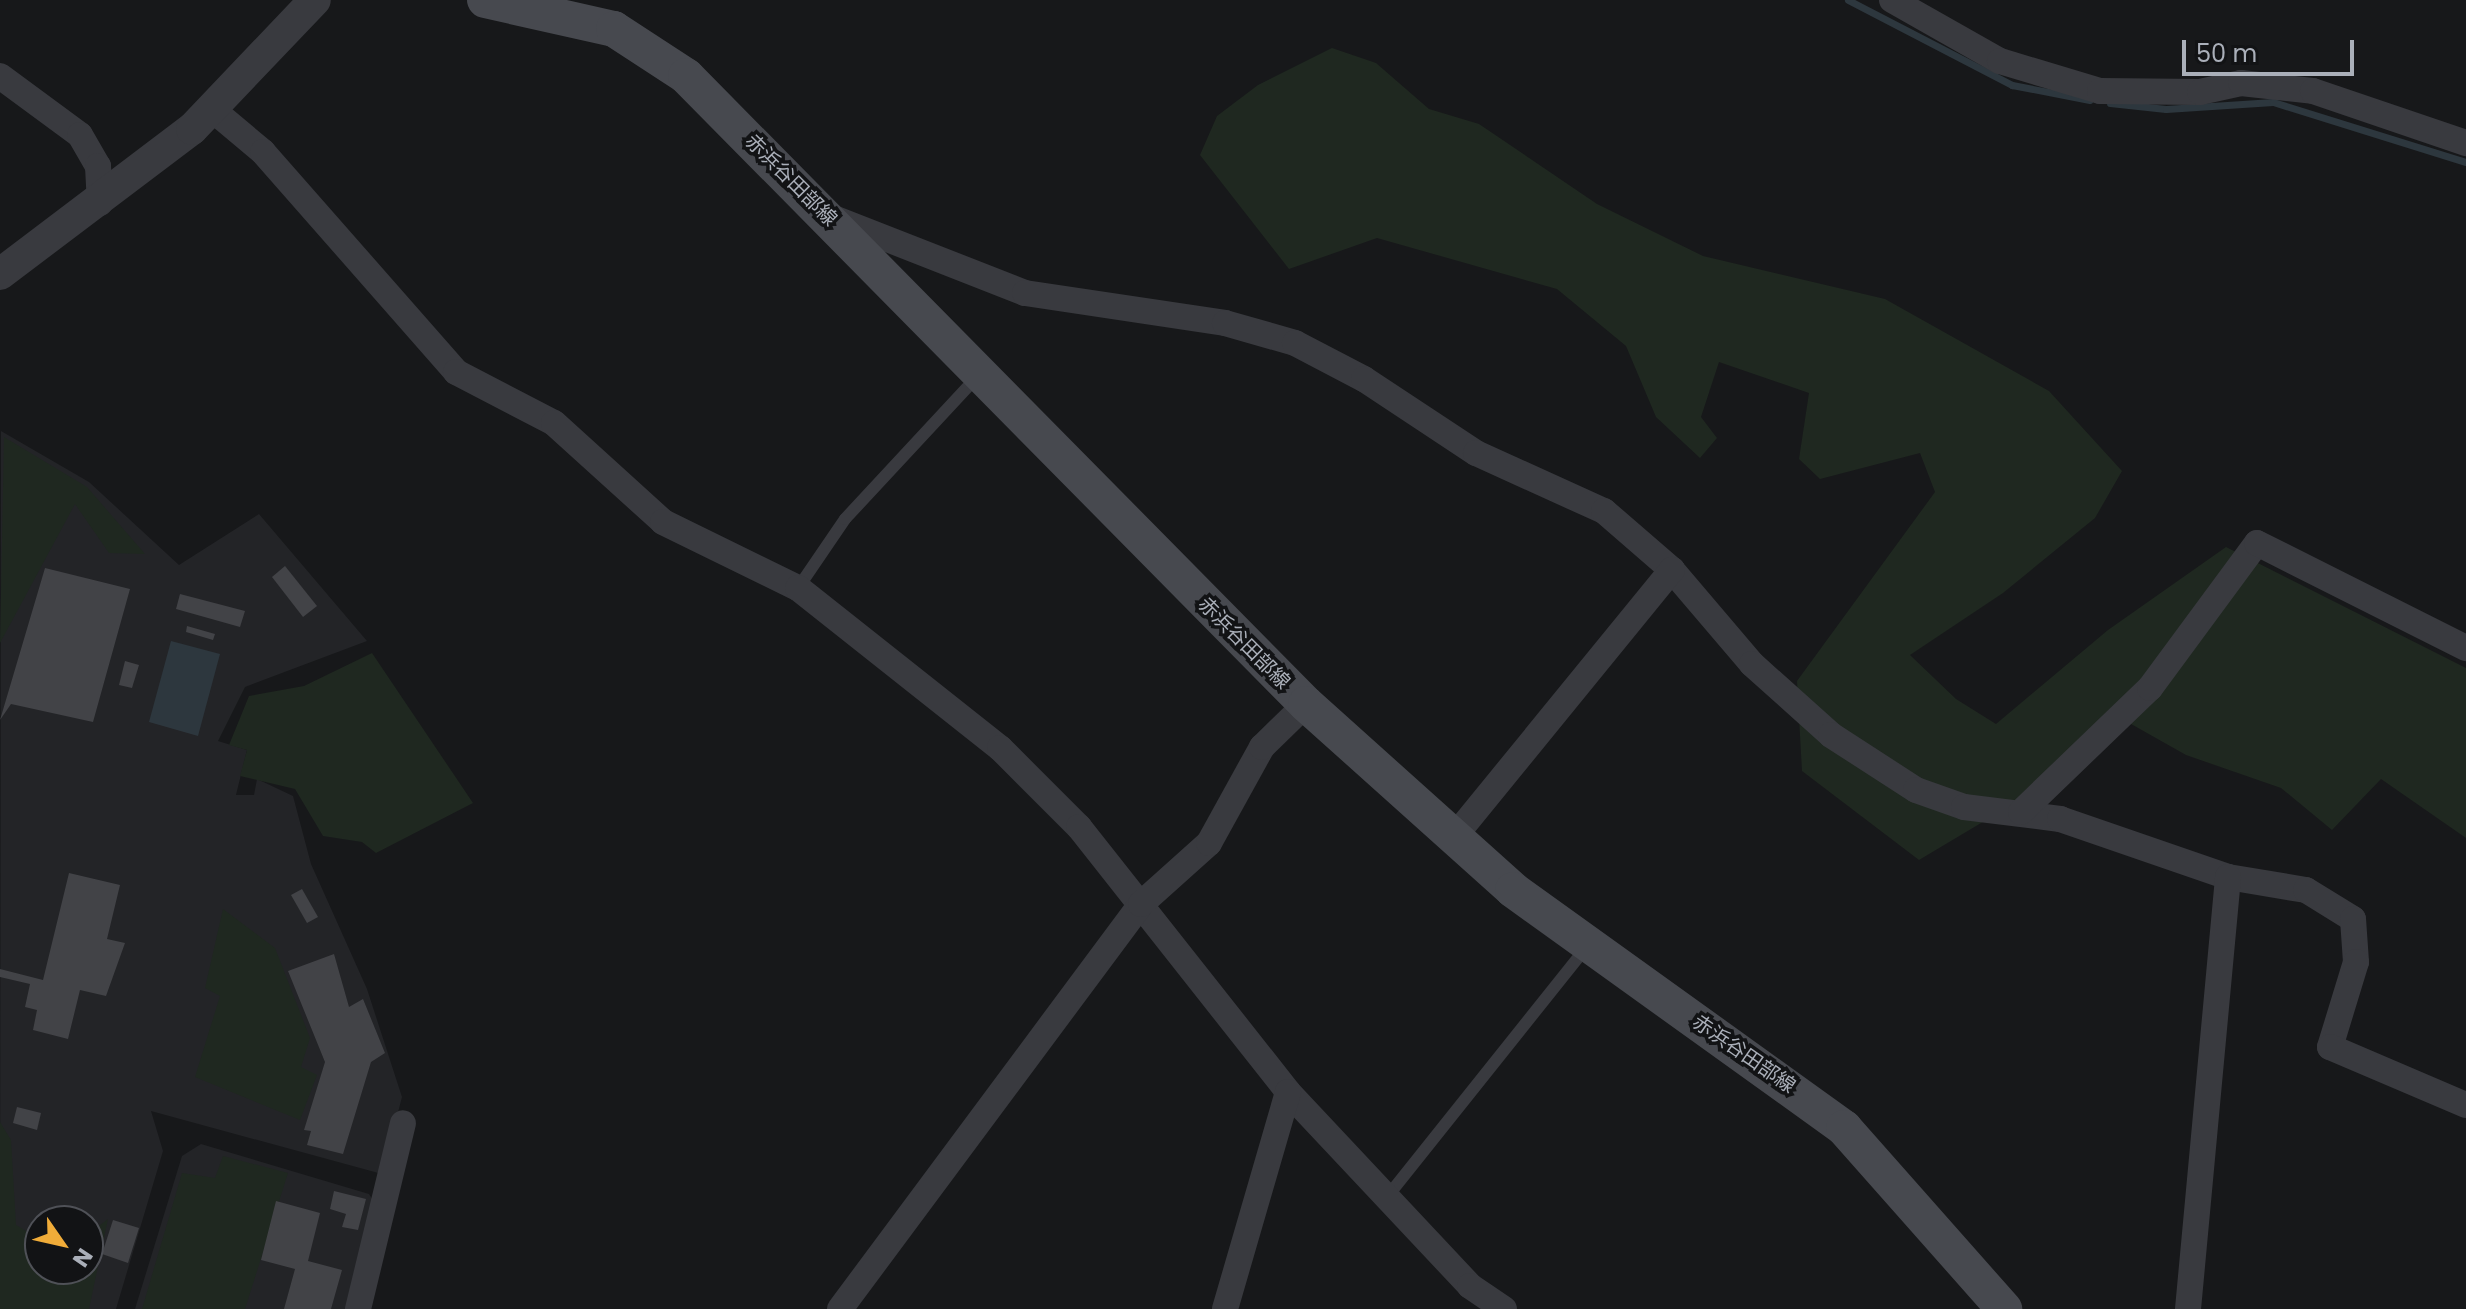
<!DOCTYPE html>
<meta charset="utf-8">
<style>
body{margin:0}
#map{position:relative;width:2466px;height:1309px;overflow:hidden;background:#17181a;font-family:Poppins,"Noto Sans JP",sans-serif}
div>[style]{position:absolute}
.built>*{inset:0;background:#232427}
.green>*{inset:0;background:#1f2820}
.water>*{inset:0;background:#2d373e}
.stream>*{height:7px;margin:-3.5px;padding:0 3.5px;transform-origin:3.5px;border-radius:3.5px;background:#2d373e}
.building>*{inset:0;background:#424347}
.service>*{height:12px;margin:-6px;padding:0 6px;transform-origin:6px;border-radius:6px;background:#393a3f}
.minor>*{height:26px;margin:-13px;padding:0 13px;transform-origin:13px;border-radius:13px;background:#393a3f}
.tertiary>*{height:32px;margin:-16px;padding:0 16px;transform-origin:16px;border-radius:16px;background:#393a3f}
.secondary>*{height:36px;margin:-18px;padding:0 18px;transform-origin:18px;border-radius:18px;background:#47494f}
span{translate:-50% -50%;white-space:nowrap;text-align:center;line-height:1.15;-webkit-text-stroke:7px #121315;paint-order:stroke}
.street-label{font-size:20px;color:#aaafb9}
.north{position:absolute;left:24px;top:1205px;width:80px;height:80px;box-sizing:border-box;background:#121315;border:2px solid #4f5157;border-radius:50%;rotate:124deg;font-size:22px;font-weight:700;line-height:32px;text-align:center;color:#aaafb9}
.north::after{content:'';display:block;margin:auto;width:28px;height:36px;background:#f0ac39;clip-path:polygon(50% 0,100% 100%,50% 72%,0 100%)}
.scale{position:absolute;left:2182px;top:40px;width:172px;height:36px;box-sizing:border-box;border:4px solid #aaafb9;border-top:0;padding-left:10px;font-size:24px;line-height:28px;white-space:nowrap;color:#aaafb9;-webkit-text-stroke:6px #121315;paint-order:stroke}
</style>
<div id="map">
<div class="built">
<div style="clip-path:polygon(evenodd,1px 431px,89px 482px,179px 565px,259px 514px,367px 641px,245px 687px,218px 741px,247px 750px,236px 795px,254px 795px,257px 779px,293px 796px,311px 864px,367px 989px,402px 1097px,382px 1174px,151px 1111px,163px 1151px,116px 1309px,0 1309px,1px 431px,40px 1221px,88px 1221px,88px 1269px,40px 1269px,40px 1221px)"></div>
<div style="clip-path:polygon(201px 1144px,369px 1194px,374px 1202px,347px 1309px,135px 1309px,182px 1156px)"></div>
</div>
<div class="green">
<div style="clip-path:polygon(1332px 48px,1376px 63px,1429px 109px,1479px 124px,1597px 204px,1703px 256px,1885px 299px,2049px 391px,2122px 471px,2095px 518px,2003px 593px,1910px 655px,1956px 699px,1996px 724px,2108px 630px,2226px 547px,2466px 668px,2466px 838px,2381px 779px,2332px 830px,2281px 788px,2186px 755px,2108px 711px,2018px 801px,1919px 860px,1802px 771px,1797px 681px,1935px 492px,1920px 453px,1820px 479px,1799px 459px,1809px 393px,1719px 362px,1701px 417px,1717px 438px,1700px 458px,1656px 417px,1626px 346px,1557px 289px,1377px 238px,1289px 269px,1200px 155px,1217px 116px,1258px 85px)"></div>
<div style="clip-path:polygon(4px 437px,87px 487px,145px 554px,109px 553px,75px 504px,0 643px)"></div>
<div style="clip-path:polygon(372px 653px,473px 803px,376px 853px,362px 842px,323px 836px,295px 789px,240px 776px,247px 750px,229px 745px,249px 696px,304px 686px)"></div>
<div style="clip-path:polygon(223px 909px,275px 948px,310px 1038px,301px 1067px,317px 1075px,300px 1120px,195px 1077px,220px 996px,205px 988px)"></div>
<div style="clip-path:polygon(0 1122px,11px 1140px,16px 1225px,40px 1239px,40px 1269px,88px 1269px,88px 1234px,108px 1219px,89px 1309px,0 1309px)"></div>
<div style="clip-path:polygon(223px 1156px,288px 1173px,245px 1309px,142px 1309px,182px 1173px,215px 1178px)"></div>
</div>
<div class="water">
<div style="clip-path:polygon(171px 641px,220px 654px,198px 736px,149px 722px)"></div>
</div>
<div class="stream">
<div style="left:1848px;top:0;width:185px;rotate:27.4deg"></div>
<div style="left:2012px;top:85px;width:79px;rotate:10.9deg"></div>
<div style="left:2110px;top:103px;width:56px;rotate:6.1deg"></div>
<div style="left:2166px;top:109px;width:107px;rotate:-3.7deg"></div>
<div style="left:2273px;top:102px;width:202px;rotate:17.3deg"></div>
</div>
<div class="building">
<div style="clip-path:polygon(285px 566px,317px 606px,303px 617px,272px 577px)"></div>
<div style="clip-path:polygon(45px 568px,130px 589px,93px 722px,11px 704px,0 720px)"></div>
<div style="clip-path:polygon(180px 594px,245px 611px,240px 627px,176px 609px)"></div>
<div style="clip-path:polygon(187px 626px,215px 634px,213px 640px,186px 632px)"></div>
<div style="clip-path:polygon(125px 661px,139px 665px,132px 688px,119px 685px)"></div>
<div style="clip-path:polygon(69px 873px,120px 885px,107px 939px,125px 943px,106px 996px,80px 990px,68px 1039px,33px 1030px,37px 1010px,25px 1007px,30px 984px,0 977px,0 969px,43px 980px)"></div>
<div style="clip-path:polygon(302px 889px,318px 917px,307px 923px,291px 895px)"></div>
<div style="clip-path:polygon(334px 954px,349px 1007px,363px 999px,385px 1053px,371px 1062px,343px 1154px,307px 1145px,311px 1131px,304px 1130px,325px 1062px,288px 971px)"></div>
<div style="clip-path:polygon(17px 1107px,41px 1113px,37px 1130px,13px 1123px)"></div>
<div style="clip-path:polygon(334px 1191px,366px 1199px,358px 1230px,342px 1227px,346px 1214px,330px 1209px)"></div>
<div style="clip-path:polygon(276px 1201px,320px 1213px,308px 1261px,342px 1270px,331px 1309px,284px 1309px,295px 1269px,261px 1260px)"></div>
<div style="clip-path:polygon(113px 1220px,139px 1228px,128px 1263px,102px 1254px)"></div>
</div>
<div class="service">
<div style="left:798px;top:588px;width:83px;rotate:-55.7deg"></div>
<div style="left:845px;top:519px;width:195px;rotate:-47.1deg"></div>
<div style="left:1387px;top:1197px;width:319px;rotate:-51.4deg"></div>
</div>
<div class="minor">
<div style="left:1892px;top:0;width:124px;rotate:29.5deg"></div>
<div style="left:2000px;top:61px;width:104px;rotate:16.7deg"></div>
<div style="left:2100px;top:91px;width:100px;rotate:0.6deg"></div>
<div style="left:2200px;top:92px;width:42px;rotate:-12.4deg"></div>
<div style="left:2241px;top:83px;width:72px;rotate:6.3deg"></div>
<div style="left:2313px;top:91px;width:162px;rotate:18.8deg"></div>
<div style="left:0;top:76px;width:99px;rotate:36.4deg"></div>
<div style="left:80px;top:135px;width:36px;rotate:60deg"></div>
<div style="left:98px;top:166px;width:37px;rotate:87deg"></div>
<div style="left:213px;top:110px;width:65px;rotate:40deg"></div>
<div style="left:263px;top:152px;width:293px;rotate:48.7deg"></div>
<div style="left:456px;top:372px;width:110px;rotate:27.5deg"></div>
<div style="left:554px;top:423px;width:147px;rotate:42.2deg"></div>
<div style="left:663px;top:522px;width:150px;rotate:26.1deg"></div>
<div style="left:798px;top:588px;width:258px;rotate:38.4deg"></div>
<div style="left:1000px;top:748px;width:112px;rotate:45deg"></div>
<div style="left:1079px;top:827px;width:337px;rotate:51.7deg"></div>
<div style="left:1288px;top:1092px;width:266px;rotate:46.8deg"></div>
<div style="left:1470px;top:1286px;width:41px;rotate:34.1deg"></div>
<div style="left:826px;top:215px;width:214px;rotate:21.4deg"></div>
<div style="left:1025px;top:293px;width:202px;rotate:8.5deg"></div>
<div style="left:1225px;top:323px;width:73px;rotate:15.9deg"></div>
<div style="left:1295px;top:343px;width:78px;rotate:27.6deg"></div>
<div style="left:1364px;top:379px;width:134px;rotate:33.5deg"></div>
<div style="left:1476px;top:453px;width:141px;rotate:24.4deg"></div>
<div style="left:1604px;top:511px;width:90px;rotate:40.9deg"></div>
<div style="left:1672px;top:570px;width:123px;rotate:49.6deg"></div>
<div style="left:1752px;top:664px;width:106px;rotate:41.9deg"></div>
<div style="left:1831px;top:735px;width:101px;rotate:32.9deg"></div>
<div style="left:1916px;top:790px;width:51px;rotate:19.5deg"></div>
<div style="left:1964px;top:807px;width:97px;rotate:7.1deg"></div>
<div style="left:2060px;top:819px;width:178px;rotate:19deg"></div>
<div style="left:2228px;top:877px;width:79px;rotate:9.5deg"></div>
<div style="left:2306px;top:890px;width:55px;rotate:31.7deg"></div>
<div style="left:2353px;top:919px;width:43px;rotate:86deg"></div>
<div style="left:2356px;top:962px;width:89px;rotate:107deg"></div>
<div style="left:2330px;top:1047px;width:148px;rotate:23.1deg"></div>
<div style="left:2021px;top:812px;width:179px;rotate:-43.9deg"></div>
<div style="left:2150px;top:688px;width:180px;rotate:-53.6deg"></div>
<div style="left:2257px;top:543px;width:234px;rotate:26.7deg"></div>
<div style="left:1454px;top:837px;width:345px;rotate:-50.8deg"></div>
<div style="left:358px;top:1309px;width:191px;rotate:-76.4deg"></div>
<div style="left:840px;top:1309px;width:505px;rotate:-53.38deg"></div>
<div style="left:1141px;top:904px;width:91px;rotate:-41.9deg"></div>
<div style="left:1209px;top:843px;width:110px;rotate:-61.1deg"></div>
<div style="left:1262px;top:747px;width:62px;rotate:-44.3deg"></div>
<div style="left:1225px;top:1309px;width:226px;rotate:-73.8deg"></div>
<div style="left:2188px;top:1309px;width:434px;rotate:-84.7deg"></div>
</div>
<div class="tertiary">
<div style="left:0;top:274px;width:241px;rotate:-37.1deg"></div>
<div style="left:192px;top:129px;width:178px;rotate:-46.4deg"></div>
</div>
<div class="secondary">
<div style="left:485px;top:0;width:132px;rotate:12.7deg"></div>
<div style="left:614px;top:29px;width:86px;rotate:33.1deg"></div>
<div style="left:686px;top:76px;width:882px;rotate:45.37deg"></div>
<div style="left:1306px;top:704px;width:278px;rotate:41.9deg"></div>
<div style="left:1513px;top:890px;width:408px;rotate:35.7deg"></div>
<div style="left:1844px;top:1128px;width:242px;rotate:48.5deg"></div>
</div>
<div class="street-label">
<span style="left:791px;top:180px;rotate:45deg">赤浜谷田部線</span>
<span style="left:1244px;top:643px;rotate:45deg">赤浜谷田部線</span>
<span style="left:1744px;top:1054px;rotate:35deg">赤浜谷田部線</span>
</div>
<div class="north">N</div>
<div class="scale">50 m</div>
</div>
